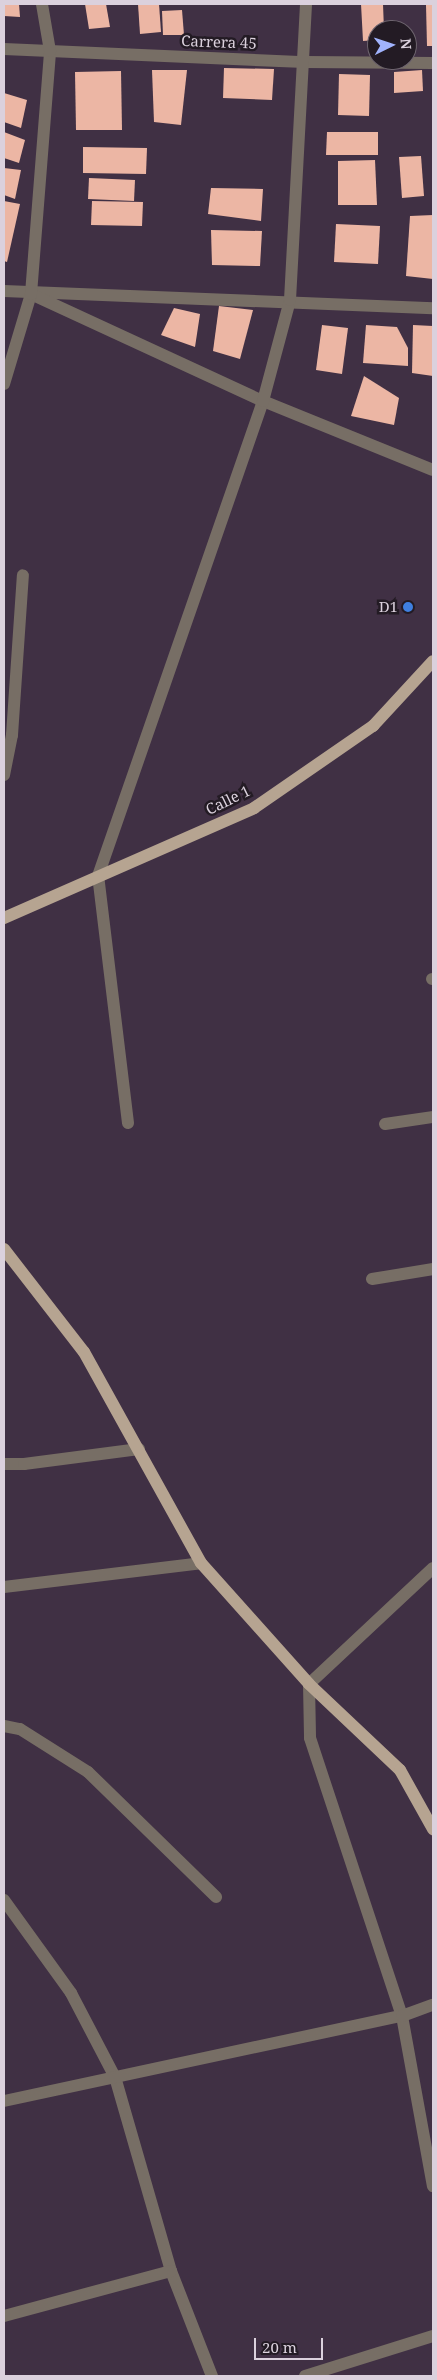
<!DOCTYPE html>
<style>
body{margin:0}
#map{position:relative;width:437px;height:2380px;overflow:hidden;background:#403044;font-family:"Noto Serif",serif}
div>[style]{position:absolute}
.building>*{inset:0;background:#ecb6a4}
.minor>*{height:12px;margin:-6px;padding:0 6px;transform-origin:6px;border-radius:6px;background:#776e65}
.major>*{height:12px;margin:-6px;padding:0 6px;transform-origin:6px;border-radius:6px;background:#b6a491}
.dots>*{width:14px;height:14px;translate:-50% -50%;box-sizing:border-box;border:2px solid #231b24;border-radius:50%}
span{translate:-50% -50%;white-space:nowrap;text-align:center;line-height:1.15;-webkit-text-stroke:5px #231b24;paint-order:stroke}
.street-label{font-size:15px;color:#dbd1dd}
.poi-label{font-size:15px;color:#dbd1dd}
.right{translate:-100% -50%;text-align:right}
.frame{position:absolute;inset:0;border:5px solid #dbd1dd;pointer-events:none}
.north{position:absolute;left:367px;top:20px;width:50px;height:50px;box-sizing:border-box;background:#231b24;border:1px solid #6d646e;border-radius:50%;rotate:86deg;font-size:14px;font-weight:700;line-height:20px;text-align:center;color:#dbd1dd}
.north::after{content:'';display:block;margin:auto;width:18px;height:22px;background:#a1b3fd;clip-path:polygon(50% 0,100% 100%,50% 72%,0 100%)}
.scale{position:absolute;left:254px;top:2338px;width:69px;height:22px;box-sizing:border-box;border:2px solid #dbd1dd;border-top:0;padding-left:6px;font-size:15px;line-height:18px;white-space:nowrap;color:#dbd1dd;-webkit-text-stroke:4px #231b24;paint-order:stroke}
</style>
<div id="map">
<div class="building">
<div style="clip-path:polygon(4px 4px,19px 4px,20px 17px,4px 16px)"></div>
<div style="clip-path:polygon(85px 4px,106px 4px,110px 27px,89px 29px)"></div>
<div style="clip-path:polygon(138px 4px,159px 4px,161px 32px,140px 34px)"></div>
<div style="clip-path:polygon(361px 4px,383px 4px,384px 30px,377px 30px,377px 40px,363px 41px)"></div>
<div style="clip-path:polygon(426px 5px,433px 5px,433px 46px,427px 46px)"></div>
<div style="clip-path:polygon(182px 10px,184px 35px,163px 35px,162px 11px)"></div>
<div style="clip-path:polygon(224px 68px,274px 69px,272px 100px,223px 98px)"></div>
<div style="clip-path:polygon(152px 70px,187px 70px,181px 125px,154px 122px)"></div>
<div style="clip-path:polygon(422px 70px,423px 91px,394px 93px,394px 72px)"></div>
<div style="clip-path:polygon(121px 71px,122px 130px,76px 130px,75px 72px)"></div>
<div style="clip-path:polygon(339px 74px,370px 75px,369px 116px,338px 115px)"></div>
<div style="clip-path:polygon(4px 93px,27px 100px,21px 128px,4px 122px)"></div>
<div style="clip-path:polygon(4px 132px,25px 140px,19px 163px,4px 158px)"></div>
<div style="clip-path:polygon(327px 132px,378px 132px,378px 155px,326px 155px)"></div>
<div style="clip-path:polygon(83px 147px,147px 148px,146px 174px,83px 173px)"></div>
<div style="clip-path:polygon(421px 156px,424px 196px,402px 198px,399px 157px)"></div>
<div style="clip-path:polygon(375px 160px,377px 205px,338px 205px,338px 161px)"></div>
<div style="clip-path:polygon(4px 168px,21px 170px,15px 199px,4px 195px)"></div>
<div style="clip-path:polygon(89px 178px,135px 180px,134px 201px,88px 199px)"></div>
<div style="clip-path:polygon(211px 188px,263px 189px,261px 221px,208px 214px)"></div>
<div style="clip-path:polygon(4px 201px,20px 204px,7px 262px,4px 261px)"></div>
<div style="clip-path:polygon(92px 201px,143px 202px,142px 226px,91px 225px)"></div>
<div style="clip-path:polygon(433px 215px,433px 279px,406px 276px,410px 216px)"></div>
<div style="clip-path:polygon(336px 224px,380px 226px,378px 264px,334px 262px)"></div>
<div style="clip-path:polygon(211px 230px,262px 231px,260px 266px,212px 265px)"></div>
<div style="clip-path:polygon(219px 306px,253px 310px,240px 359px,213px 351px)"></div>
<div style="clip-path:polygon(174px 308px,200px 314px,195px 347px,161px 335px)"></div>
<div style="clip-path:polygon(322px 325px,348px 328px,342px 374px,316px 370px)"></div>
<div style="clip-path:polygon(366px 325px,397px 327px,408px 348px,408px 366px,363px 363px)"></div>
<div style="clip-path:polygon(413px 325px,433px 326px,433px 376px,412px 373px)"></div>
<div style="clip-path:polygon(364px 376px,399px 398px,394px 425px,351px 416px)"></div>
</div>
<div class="minor">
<div style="left:4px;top:49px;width:301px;rotate:2.5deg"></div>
<div style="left:305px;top:62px;width:128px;rotate:0.4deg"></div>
<div style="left:4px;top:291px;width:429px;rotate:2.3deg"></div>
<div style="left:31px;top:294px;width:255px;rotate:24.8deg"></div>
<div style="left:263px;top:401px;width:183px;rotate:22.1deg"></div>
<div style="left:4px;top:384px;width:94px;rotate:-73.3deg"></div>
<div style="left:31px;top:294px;width:244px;rotate:-85.5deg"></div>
<div style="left:50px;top:51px;width:48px;rotate:-99.7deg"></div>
<div style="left:4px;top:775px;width:41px;rotate:-78.7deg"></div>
<div style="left:12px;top:735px;width:160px;rotate:-86.1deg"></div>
<div style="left:432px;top:979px;width:1px"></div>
<div style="left:128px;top:1123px;width:249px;rotate:-96.9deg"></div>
<div style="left:98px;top:876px;width:503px;rotate:-70.84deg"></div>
<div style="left:263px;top:401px;width:105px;rotate:-75deg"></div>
<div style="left:290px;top:300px;width:296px;rotate:-86.9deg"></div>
<div style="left:385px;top:1124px;width:49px;rotate:-8.3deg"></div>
<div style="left:372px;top:1279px;width:62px;rotate:-9.3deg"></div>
<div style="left:4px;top:1464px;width:20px"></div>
<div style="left:24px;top:1464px;width:116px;rotate:-7.4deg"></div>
<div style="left:433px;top:1568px;width:170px;rotate:136.9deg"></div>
<div style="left:309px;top:1684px;width:54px;rotate:88.9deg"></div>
<div style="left:310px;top:1738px;width:293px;rotate:71.7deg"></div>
<div style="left:402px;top:2016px;width:173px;rotate:79.7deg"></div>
<div style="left:4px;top:1587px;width:198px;rotate:-6.9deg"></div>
<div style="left:4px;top:1726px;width:16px;rotate:11deg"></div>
<div style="left:20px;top:1729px;width:80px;rotate:32.3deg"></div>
<div style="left:88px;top:1772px;width:179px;rotate:44.3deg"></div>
<div style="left:4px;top:1900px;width:115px;rotate:54.2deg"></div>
<div style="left:71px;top:1993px;width:95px;rotate:62.4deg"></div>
<div style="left:115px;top:2077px;width:202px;rotate:73.9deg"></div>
<div style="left:171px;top:2271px;width:113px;rotate:68.7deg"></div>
<div style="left:4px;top:2101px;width:407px;rotate:-12.1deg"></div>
<div style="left:402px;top:2016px;width:33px;rotate:-20deg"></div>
<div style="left:4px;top:2316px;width:173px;rotate:-15.1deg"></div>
<div style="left:305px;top:2376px;width:134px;rotate:-17.4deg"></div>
</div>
<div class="major">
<div style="left:4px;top:918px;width:273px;rotate:-23.7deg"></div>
<div style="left:254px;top:808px;width:145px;rotate:-34.6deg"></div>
<div style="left:373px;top:726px;width:88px;rotate:-47.3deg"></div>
<div style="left:4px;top:1249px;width:130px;rotate:52.2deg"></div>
<div style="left:84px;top:1352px;width:241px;rotate:61deg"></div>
<div style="left:201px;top:1563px;width:162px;rotate:48.2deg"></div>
<div style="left:309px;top:1684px;width:125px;rotate:43.4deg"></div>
<div style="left:400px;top:1770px;width:68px;rotate:60.8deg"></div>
</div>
<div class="dots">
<div style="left:408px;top:607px;background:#3f7fe0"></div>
</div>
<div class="street-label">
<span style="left:219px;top:42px;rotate:2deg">Carrera 45</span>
<span style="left:228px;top:800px;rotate:-26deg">Calle 1</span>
</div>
<div class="poi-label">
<span class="right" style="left:398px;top:607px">D1</span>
</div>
<div class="frame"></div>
<div class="north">N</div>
<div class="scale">20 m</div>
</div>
